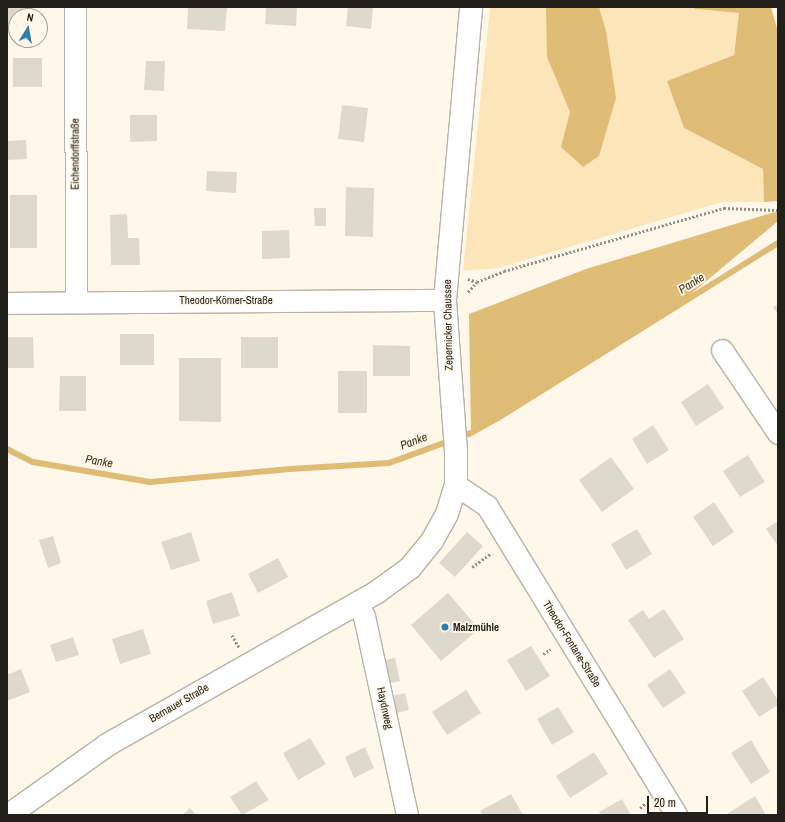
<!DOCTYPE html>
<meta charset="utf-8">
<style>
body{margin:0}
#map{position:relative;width:785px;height:822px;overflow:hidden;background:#fff8ea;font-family:"Archivo Narrow",sans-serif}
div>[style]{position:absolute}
.green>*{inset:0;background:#fbe5b9}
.forest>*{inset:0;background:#e0bd76}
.stream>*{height:6px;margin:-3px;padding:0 3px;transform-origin:3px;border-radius:3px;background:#dfbc75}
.building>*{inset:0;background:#dfd9cc}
.path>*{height:2.5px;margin-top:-1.25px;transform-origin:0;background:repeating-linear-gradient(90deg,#948f86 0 2px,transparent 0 4px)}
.roads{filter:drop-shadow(1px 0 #b8b2a5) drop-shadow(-1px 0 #b8b2a5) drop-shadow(0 1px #b8b2a5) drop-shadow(0 -1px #b8b2a5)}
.minor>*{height:21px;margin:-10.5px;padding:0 10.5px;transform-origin:10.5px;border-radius:10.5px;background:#fff}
.major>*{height:22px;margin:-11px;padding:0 11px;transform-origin:11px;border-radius:11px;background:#fff}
.dots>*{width:11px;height:11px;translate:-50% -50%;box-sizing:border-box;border:2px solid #fff8ea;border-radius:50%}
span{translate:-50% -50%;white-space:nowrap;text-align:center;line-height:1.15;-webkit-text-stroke:3.5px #fff8ea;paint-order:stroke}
.street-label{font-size:11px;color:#22201b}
.poi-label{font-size:11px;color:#22201b;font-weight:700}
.left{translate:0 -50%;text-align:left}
.water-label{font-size:12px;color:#403112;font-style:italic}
.frame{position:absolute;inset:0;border:8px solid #22201b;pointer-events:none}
.north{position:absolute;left:8px;top:8px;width:40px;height:40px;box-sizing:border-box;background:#fff8ea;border:1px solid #a7a297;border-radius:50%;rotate:11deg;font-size:11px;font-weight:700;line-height:16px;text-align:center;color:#22201b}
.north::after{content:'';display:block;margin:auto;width:14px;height:18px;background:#2b80b0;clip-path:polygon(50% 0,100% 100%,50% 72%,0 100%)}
.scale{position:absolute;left:647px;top:796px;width:61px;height:18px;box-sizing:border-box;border:2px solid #22201b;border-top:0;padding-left:5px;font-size:12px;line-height:14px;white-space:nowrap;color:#22201b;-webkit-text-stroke:3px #fff8ea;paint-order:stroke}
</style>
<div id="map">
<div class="green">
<div style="clip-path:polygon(490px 7px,695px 7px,695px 9px,739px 13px,734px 55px,667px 81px,684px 128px,763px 169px,764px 202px,722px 202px,498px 268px,463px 271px)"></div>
</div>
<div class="forest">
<div style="clip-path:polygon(546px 7px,599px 7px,606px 31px,616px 98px,599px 156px,583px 167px,561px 147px,570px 112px,547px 57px)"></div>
<div style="clip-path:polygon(695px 7px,771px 7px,778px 32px,778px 201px,764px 202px,763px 169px,684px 128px,667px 81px,734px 55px,739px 13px,695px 9px)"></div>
<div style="clip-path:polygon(778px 211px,778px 221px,667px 314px,471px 433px,469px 314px,586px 269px)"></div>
</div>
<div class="stream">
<div style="left:7px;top:449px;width:29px;rotate:27deg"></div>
<div style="left:33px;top:462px;width:119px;rotate:9.7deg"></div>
<div style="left:150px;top:482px;width:141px;rotate:-5.3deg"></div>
<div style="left:290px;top:469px;width:99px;rotate:-3.5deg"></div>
<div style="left:389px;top:463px;width:87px;rotate:-20.1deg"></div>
<div style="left:471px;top:433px;width:31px;rotate:-29deg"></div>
<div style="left:498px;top:418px;width:330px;rotate:-32deg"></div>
</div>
<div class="building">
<div style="clip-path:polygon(7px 7px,23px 7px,23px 16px,16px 16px,16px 27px,7px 27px)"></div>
<div style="clip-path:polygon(188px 7px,227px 7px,225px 31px,187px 29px)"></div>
<div style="clip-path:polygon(266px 7px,297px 7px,296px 26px,265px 24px)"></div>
<div style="clip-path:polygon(348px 7px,373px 7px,371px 29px,346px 26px)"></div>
<div style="clip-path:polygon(13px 58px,42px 58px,42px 87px,13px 87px)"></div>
<div style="clip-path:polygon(146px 61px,165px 61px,164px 91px,144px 90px)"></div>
<div style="clip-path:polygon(342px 105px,368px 108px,364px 142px,338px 139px)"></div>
<div style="clip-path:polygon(130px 115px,157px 115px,157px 141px,130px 142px)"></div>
<div style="clip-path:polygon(26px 140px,27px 159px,7px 160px,7px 141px)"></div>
<div style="clip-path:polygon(207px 171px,237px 172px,236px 193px,206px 191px)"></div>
<div style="clip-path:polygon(346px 187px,374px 188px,373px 237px,345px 236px)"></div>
<div style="clip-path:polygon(10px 195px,37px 195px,37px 248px,10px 248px)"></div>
<div style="clip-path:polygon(314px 208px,326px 208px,326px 226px,315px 226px)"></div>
<div style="clip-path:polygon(127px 214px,128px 238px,139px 238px,140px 265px,111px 265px,110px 215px)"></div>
<div style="clip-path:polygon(289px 230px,290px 258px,262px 259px,262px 231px)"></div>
<div style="clip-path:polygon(778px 304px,778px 315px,773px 307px)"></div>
<div style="clip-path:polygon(120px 334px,154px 334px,154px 365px,120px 365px)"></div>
<div style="clip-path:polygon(7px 337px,33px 337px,34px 368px,7px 368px)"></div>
<div style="clip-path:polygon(241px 337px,278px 337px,278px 368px,241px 368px)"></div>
<div style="clip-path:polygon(373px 345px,410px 346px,410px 376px,373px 376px)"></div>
<div style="clip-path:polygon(179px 358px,221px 358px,221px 422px,179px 421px)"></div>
<div style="clip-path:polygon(338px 371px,367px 371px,367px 413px,338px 413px)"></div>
<div style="clip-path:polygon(60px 376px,86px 376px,86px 411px,59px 411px)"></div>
<div style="clip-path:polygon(708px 384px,724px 408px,696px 426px,681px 402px)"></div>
<div style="clip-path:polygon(653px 425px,669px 450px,647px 464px,632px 439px)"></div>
<div style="clip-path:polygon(748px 455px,765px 482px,740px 497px,723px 471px)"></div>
<div style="clip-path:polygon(611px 457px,634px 489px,602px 512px,579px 480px)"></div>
<div style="clip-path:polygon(714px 502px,734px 532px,713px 546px,693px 517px)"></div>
<div style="clip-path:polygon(778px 521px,778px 546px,766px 529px)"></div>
<div style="clip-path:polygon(637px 529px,652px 554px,626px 570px,611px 544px)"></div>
<div style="clip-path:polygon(191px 532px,200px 561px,171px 570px,161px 542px)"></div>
<div style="clip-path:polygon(467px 532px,483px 546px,455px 577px,439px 563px)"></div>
<div style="clip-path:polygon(53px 536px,61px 563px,48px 568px,39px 540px)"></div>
<div style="clip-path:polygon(278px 558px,288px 577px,258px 593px,248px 574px)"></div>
<div style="clip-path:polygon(232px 592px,240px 616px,213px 624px,206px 601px)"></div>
<div style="clip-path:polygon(448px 593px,479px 629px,441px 661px,411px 625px)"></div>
<div style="clip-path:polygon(664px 609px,684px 639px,654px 658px,628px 620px,643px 610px,649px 619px)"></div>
<div style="clip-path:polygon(143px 629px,151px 654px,120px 664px,112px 639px)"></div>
<div style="clip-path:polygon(73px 637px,79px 655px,56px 662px,50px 645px)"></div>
<div style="clip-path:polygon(531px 646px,550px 676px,526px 691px,507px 660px)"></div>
<div style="clip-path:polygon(395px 658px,400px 681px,385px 684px,380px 661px)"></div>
<div style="clip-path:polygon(21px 669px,30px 692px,7px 701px,7px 675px)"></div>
<div style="clip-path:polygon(670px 669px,686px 693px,663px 708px,647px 685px)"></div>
<div style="clip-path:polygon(763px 677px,778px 700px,778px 705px,759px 717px,742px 691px)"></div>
<div style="clip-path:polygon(466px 690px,481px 713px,447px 735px,432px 712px)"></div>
<div style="clip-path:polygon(405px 693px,409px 710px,391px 714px,387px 697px)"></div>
<div style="clip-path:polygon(558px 707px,574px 732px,552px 745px,537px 719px)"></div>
<div style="clip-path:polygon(310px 738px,326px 764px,298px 780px,283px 753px)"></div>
<div style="clip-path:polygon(751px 740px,770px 772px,751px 784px,731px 753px)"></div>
<div style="clip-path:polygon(365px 747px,374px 768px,354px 778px,345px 757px)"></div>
<div style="clip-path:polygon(594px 752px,608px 774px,570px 798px,556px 776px)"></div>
<div style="clip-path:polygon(256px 781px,269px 800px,242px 815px,230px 797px)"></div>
<div style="clip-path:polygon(511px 794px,523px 815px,483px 815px,480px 811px)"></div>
<div style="clip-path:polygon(755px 796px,766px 815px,728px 815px,727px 814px)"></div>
<div style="clip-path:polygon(622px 799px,631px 815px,601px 815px,599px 812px)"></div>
<div style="clip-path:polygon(190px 808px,196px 815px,182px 815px)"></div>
</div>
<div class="path">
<div style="left:468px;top:279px;width:9px;rotate:18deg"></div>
<div style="left:468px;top:292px;width:13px;rotate:-48deg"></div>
<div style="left:477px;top:282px;width:29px;rotate:-22deg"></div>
<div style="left:504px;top:271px;width:229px;rotate:-16deg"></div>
<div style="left:724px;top:208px;width:54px;rotate:2.1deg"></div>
<div style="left:472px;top:567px;width:24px;rotate:-36deg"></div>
<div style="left:232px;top:635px;width:14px;rotate:60deg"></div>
<div style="left:543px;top:654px;width:9px;rotate:-32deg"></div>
<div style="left:640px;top:808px;width:8px;rotate:-40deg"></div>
</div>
<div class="roads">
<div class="minor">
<div style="left:75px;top:7px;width:294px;rotate:89.8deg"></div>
<div style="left:7px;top:303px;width:438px;rotate:-0.4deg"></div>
<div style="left:722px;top:350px;width:100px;rotate:56deg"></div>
<div style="left:456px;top:485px;width:37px;rotate:34deg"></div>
<div style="left:487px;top:506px;width:362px;rotate:58.5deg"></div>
<div style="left:357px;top:603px;width:15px;rotate:62deg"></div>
<div style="left:364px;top:616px;width:204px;rotate:77.8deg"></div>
</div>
<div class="major">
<div style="left:9px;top:815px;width:120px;rotate:-35.5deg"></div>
<div style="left:107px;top:745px;width:310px;rotate:-29.5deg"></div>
<div style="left:377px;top:592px;width:41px;rotate:-36deg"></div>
<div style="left:410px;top:568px;width:35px;rotate:-51deg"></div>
<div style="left:432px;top:541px;width:31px;rotate:-61deg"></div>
<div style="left:447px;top:514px;width:30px;rotate:-73deg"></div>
<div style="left:456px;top:485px;width:34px;rotate:-90deg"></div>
<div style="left:456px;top:451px;width:151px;rotate:-94.2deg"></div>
<div style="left:445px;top:300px;width:294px;rotate:-84.9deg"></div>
</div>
</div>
<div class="dots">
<div style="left:445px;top:627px;background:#2b80b0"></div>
</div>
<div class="street-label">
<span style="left:75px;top:154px;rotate:-90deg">Eichendorffstraße</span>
<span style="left:226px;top:300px">Theodor-Körner-Straße</span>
<span style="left:448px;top:325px;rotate:-91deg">Zepernicker Chaussee</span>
<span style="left:572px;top:644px;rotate:58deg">Theodor-Fontane-Straße</span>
<span style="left:179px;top:703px;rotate:-30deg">Bernauer Straße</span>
<span style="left:385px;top:708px;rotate:78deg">Haydnweg</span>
</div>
<div class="poi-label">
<span class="left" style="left:453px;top:627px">Malzmühle</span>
</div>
<div class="water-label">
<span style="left:692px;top:284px;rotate:-32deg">Panke</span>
<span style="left:414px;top:442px;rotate:-20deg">Panke</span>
<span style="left:99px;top:462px;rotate:10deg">Panke</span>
</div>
<div class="frame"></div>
<div class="north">N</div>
<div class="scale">20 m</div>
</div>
